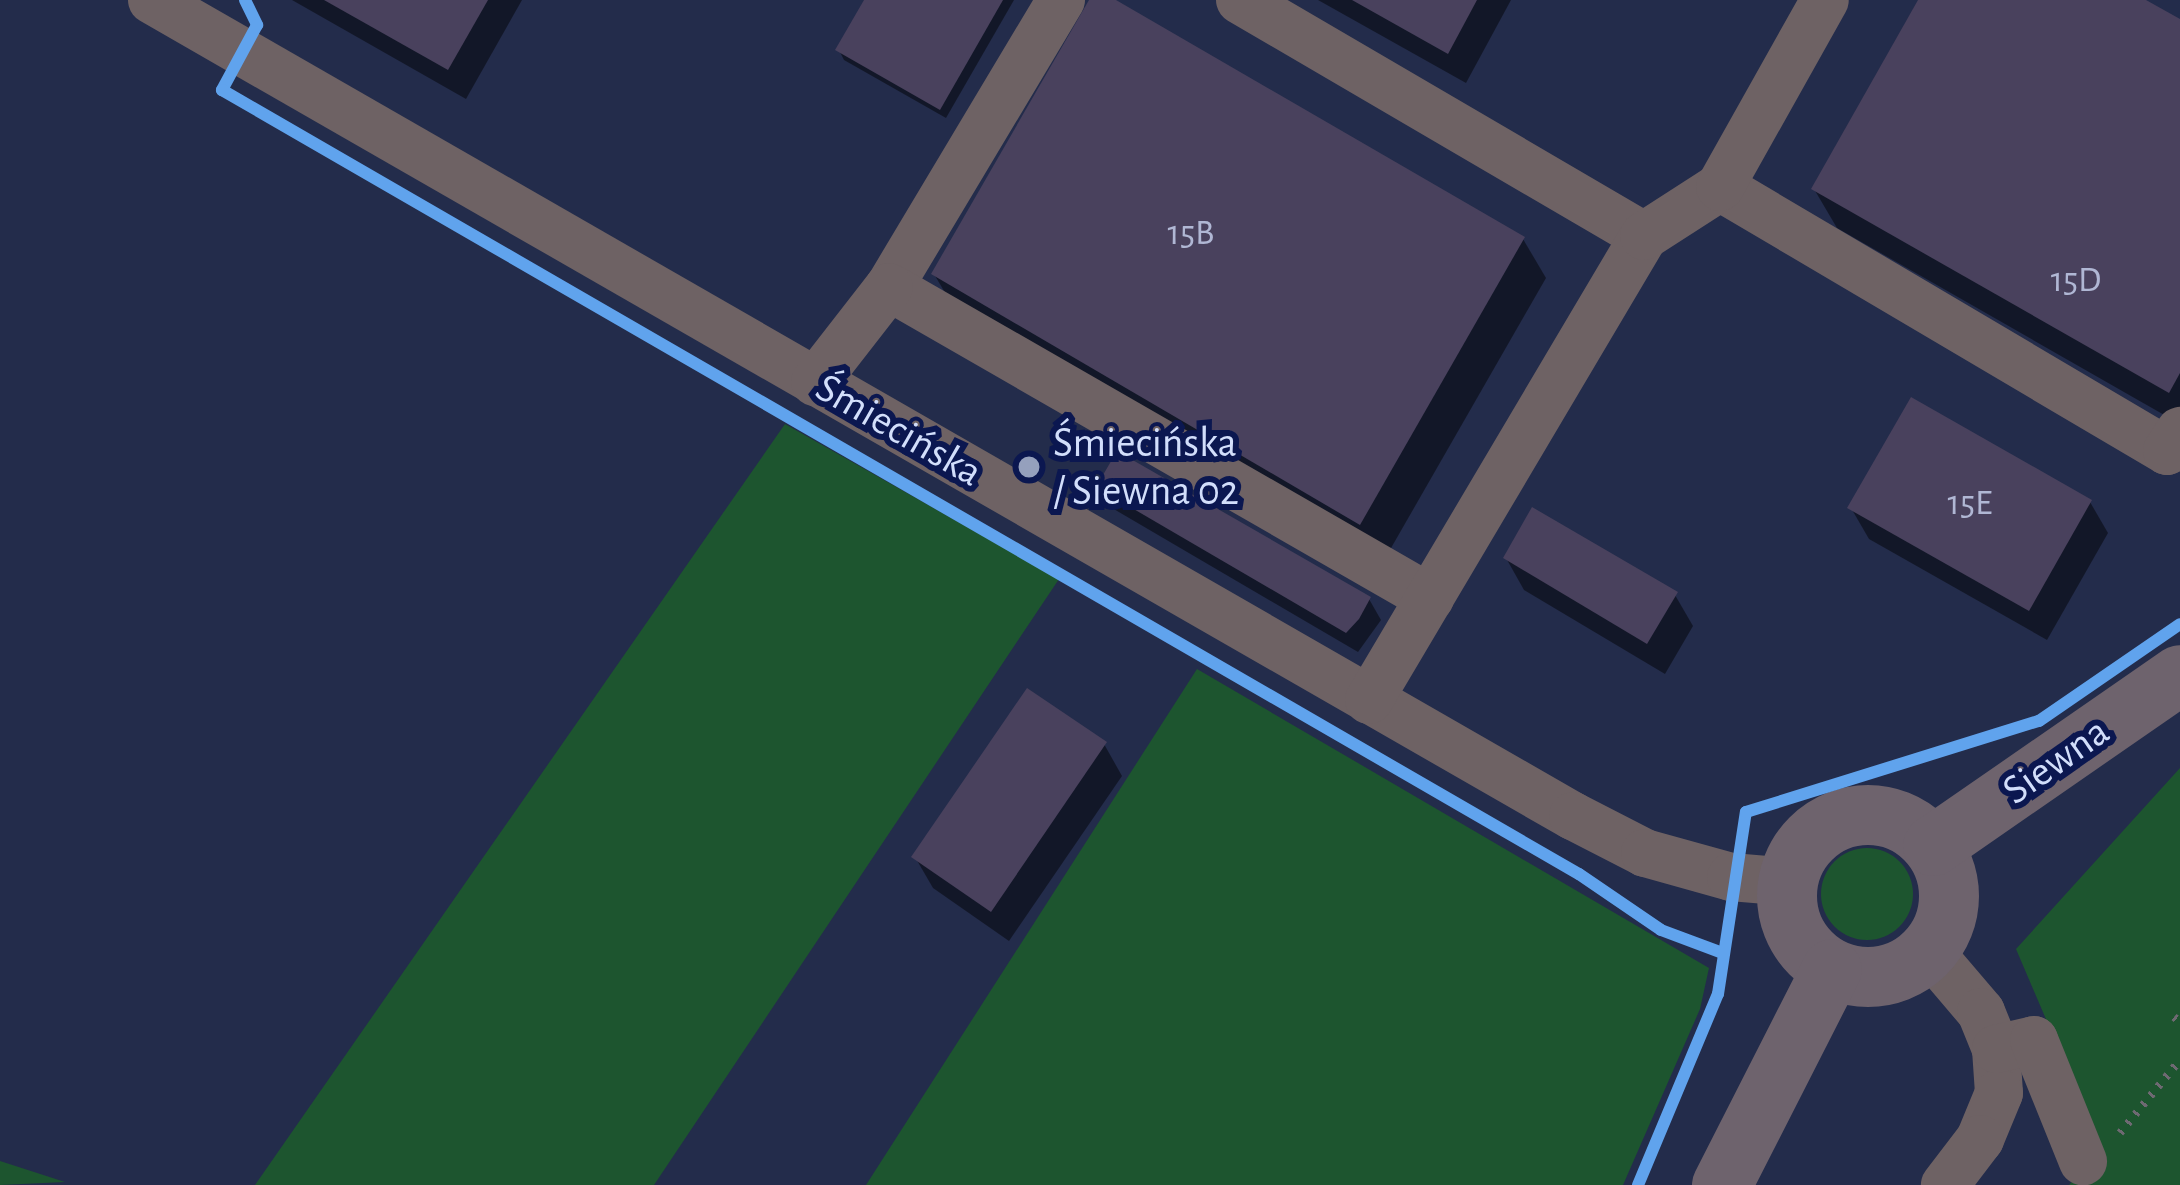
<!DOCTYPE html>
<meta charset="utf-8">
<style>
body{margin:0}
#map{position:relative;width:2180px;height:1185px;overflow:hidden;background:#232c4b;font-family:"Alegreya Sans",sans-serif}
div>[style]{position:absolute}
.green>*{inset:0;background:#1d552f}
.round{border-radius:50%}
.shadow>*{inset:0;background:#0007}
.building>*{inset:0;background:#49415d}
.path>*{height:8px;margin-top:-4px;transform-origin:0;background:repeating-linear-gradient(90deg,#6e6972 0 3px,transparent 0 12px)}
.minor>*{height:48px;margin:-24px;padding:0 24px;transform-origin:24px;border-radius:24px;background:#6e6264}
.major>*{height:60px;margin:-30px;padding:0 30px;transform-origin:30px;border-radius:30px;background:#6e636d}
.major>.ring{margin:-30px;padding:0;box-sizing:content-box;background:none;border:60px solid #6e636d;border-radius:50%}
.cycleway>*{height:12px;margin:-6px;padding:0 6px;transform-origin:6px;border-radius:6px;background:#60a3ed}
.dots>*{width:33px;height:33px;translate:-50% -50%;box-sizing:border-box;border:6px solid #0b1750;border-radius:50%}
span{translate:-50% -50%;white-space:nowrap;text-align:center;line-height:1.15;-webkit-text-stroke:12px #0b1750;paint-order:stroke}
.number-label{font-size:36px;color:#b0b7d4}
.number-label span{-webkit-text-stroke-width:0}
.street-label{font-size:42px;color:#d2defb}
.poi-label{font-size:42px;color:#d2defb}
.left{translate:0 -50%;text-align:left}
</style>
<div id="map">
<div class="green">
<div style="clip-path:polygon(785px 424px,1059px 579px,654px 1185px,255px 1185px)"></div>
<div style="clip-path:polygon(1197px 669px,1709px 968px,1700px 1009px,1623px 1185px,866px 1185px)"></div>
<div style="clip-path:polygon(2180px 768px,2180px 1185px,2069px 1185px,2101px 1148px,2016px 949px)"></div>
<div class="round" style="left:1821px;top:848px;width:92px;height:92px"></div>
<div style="clip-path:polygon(0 1161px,65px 1182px,0 1185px)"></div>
</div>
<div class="shadow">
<div style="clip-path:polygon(292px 0,522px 0,466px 99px)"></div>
<div style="clip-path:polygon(867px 0,1014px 0,946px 118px,844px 60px,839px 50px)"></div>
<div style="clip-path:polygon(1092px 0,1110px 0,1523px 239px,1546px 278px,1383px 562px,957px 313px,934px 274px)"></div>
<div style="clip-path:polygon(1318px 0,1511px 0,1466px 83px)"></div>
<div style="clip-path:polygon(1922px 0,2140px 0,2180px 23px,2180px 424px,1837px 228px,1814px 189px)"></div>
<div style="clip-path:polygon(1100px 487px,1369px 599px,1381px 620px,1358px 652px,1112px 508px)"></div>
<div style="clip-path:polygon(2090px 502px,2108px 533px,2047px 640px,1869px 539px,1851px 508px)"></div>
<div style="clip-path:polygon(1506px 558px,1675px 595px,1693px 626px,1665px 674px,1524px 590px)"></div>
<div style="clip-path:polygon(1104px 744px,1122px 776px,1009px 941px,933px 888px,915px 857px)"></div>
</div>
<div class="building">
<div style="clip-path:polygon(324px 0,488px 0,448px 70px)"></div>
<div style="clip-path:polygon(864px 0,1003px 0,940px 110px,835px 50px)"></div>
<div style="clip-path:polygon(1089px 0,1116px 0,1525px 237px,1360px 525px,931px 274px)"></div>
<div style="clip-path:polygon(1352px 0,1477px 0,1448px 54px)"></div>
<div style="clip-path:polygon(1918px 0,2146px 0,2180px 19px,2180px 373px,2169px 393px,1811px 189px)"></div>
<div style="clip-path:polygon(1911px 397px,2092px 500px,2029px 611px,1847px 508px)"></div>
<div style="clip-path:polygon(1117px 451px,1371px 597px,1359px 619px,1346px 633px,1096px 487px)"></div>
<div style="clip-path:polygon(1532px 507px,1678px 592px,1647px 644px,1503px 558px)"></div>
<div style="clip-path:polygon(1027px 688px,1107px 742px,991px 912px,911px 857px)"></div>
</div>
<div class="path">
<div style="left:2174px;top:1017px;width:8px;rotate:40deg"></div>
<div style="left:2120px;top:1133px;width:94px;rotate:-50.6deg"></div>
</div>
<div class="minor">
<div style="left:152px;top:0;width:1639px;rotate:29.87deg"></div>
<div style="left:1573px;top:816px;width:81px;rotate:27.2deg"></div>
<div style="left:1645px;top:853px;width:89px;rotate:15.6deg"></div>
<div style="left:1731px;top:877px;width:58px;rotate:4.9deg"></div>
<div style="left:1061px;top:0;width:335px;rotate:120.9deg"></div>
<div style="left:889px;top:287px;width:624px;rotate:29.89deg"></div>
<div style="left:1240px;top:0;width:468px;rotate:30.3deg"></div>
<div style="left:1720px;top:187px;width:519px;rotate:30.57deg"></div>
<div style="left:2167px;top:451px;width:24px;rotate:-57deg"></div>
<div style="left:815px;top:382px;width:120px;rotate:-52.1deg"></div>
<div style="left:1369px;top:700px;width:539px;rotate:-59.35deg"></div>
<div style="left:1644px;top:236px;width:90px;rotate:-32.8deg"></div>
<div style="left:1720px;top:187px;width:214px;rotate:-60.7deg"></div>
<div style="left:1929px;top:951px;width:80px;rotate:49.6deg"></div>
<div style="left:1981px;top:1012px;width:40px;rotate:68deg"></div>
<div style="left:1996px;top:1049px;width:44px;rotate:86.1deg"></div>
<div style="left:1999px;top:1093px;width:50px;rotate:112.4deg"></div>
<div style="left:1980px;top:1139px;width:58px;rotate:127.3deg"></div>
<div style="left:1996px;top:1049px;width:39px;rotate:-13deg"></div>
<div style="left:2034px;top:1040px;width:131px;rotate:68deg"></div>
</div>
<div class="major">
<div class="ring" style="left:1787px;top:815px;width:102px;height:102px"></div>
<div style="left:1933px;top:846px;width:300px;rotate:-34.7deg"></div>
<div style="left:1722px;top:1185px;width:242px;rotate:-63deg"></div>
</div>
<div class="cycleway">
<div style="left:245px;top:0;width:28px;rotate:64deg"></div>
<div style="left:257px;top:25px;width:74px;rotate:118.3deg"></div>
<div style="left:222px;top:90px;width:1567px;rotate:30.02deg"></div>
<div style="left:1579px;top:874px;width:99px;rotate:34.3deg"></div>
<div style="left:1661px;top:930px;width:66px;rotate:20.4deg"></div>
<div style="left:1638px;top:1185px;width:207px;rotate:-67.3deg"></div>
<div style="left:1718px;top:994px;width:184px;rotate:-81.3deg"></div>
<div style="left:1746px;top:812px;width:307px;rotate:-17.3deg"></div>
<div style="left:2039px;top:721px;width:171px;rotate:-34.5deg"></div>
</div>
<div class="dots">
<div style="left:1029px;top:467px;background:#95a0bd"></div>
</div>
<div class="number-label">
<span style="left:1191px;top:234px">15B</span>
<span style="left:2076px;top:281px">15D</span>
<span style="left:1970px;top:504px">15E</span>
</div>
<div class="street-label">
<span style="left:899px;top:430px;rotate:30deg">Śmiecińska</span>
<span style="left:2056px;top:761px;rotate:-35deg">Siewna</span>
</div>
<div class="poi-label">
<span class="left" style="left:1053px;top:467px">Śmiecińska<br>/ Siewna 02</span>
</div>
</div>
